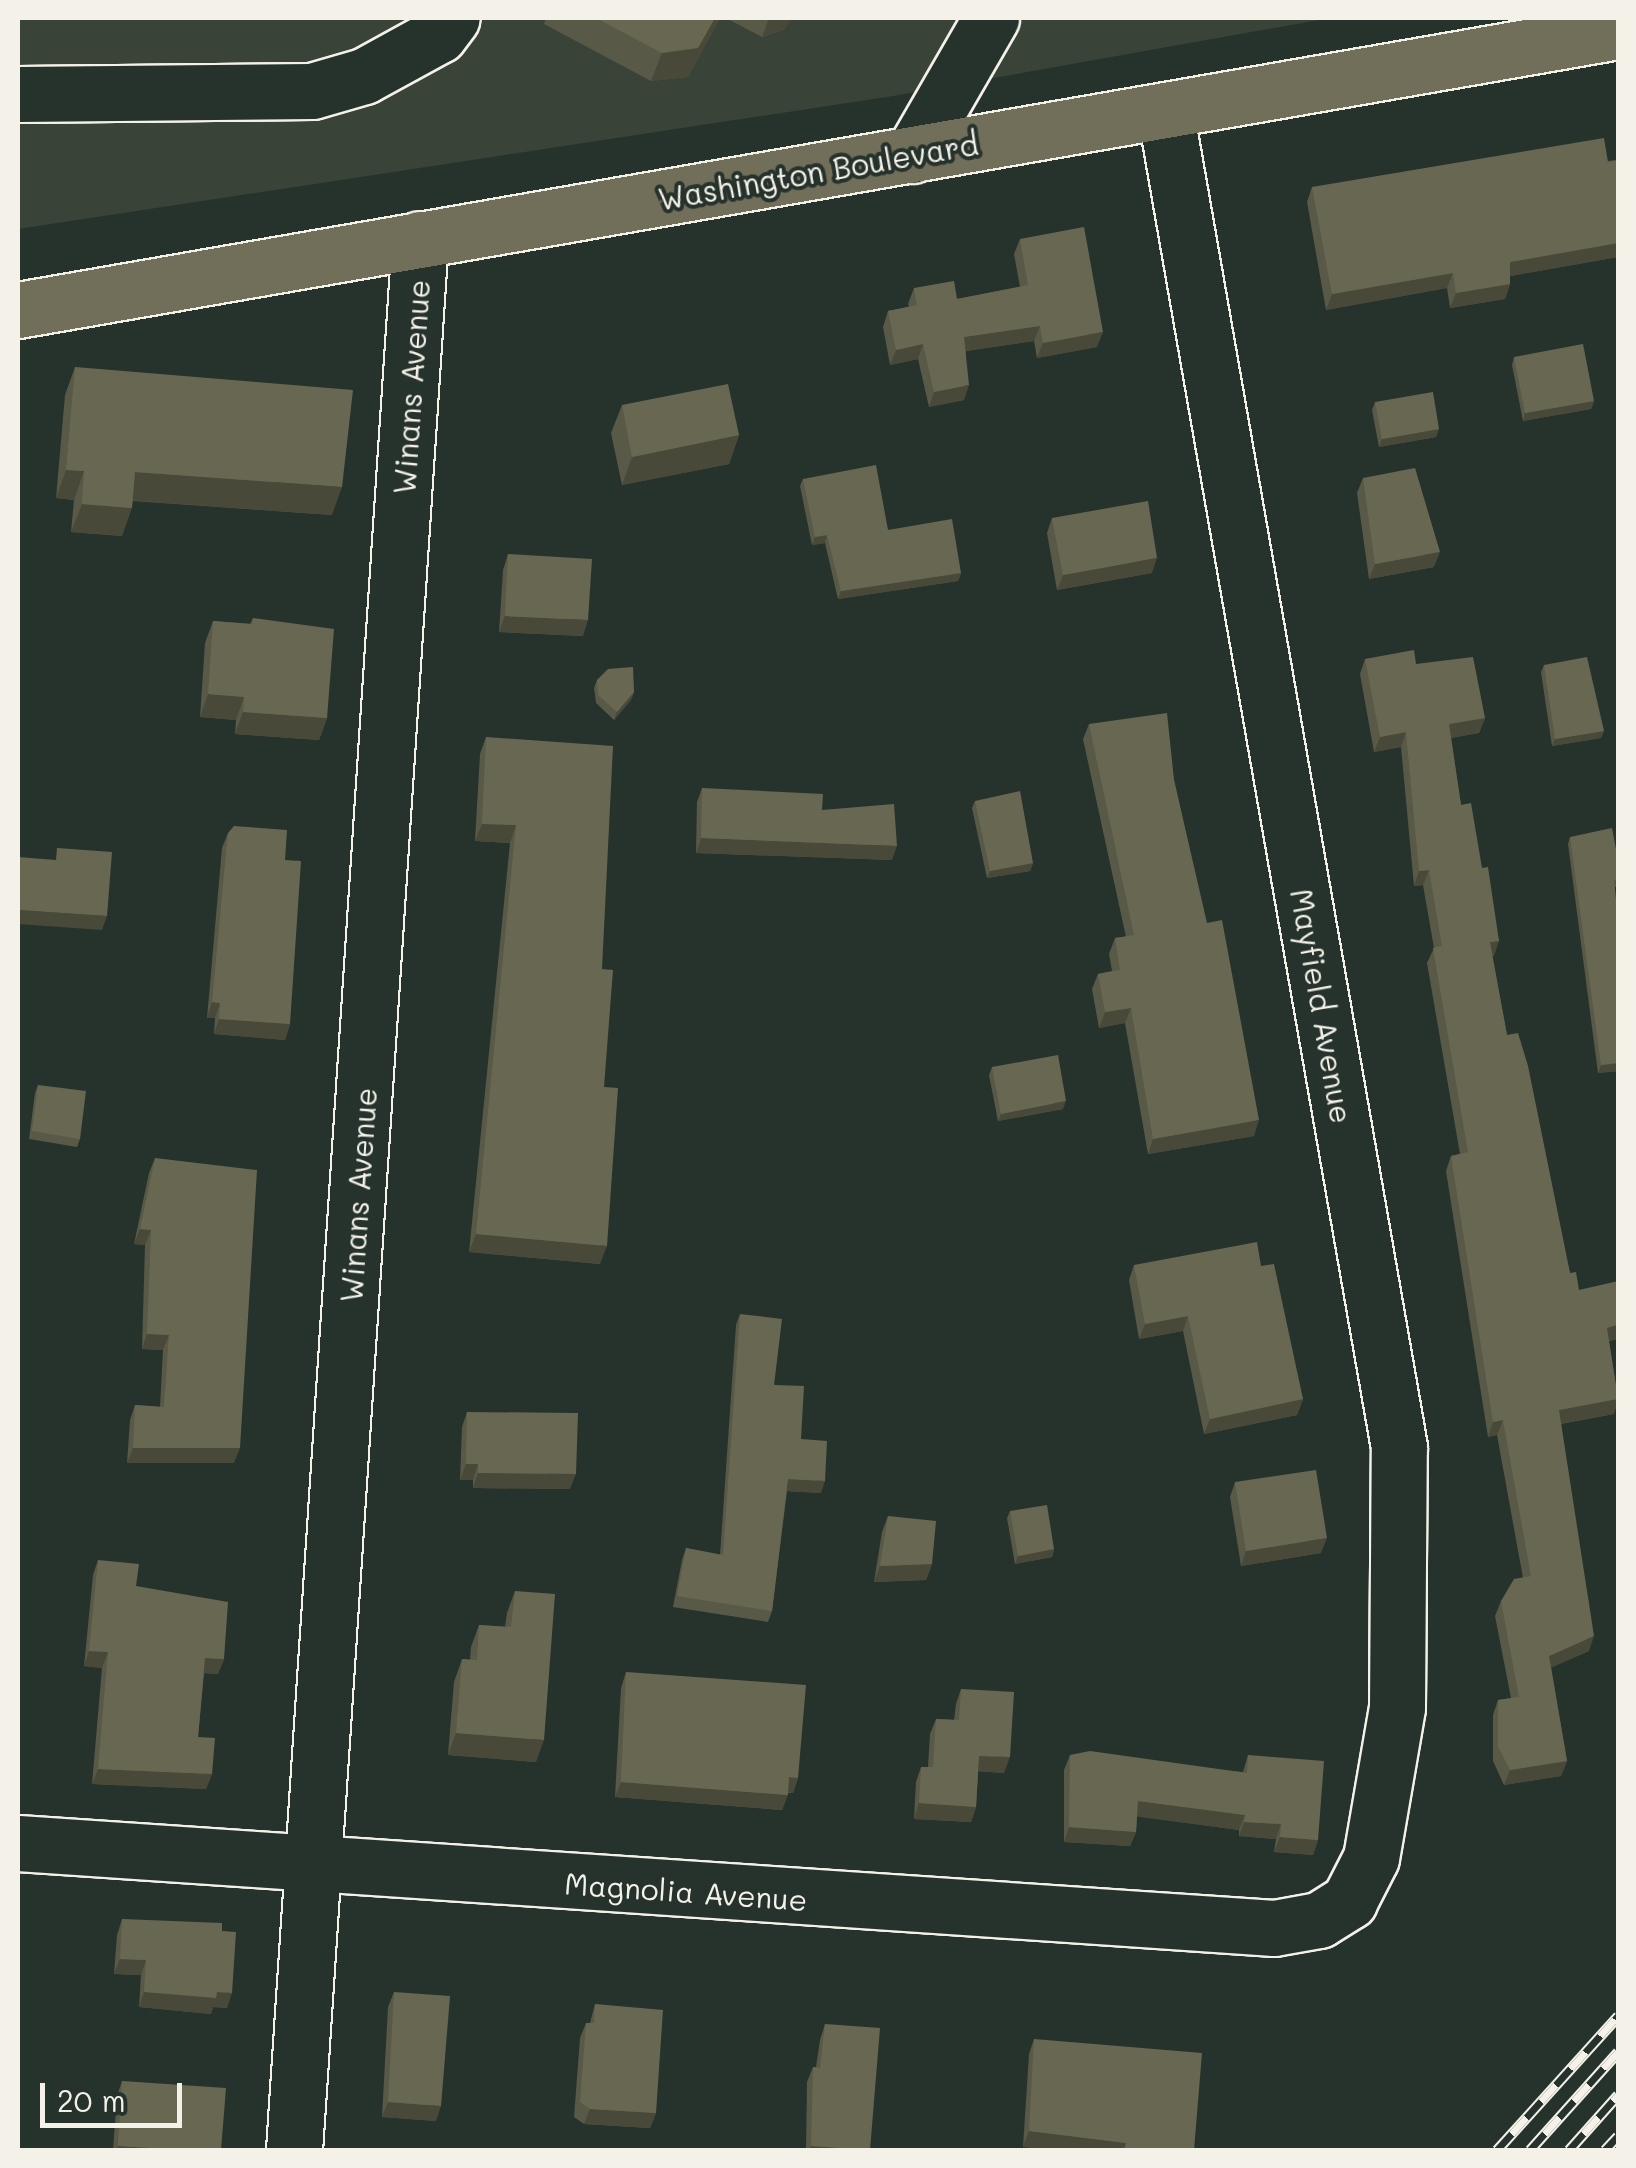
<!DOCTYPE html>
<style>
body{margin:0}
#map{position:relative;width:1636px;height:2168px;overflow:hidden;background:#26332d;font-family:Mali,sans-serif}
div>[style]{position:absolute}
.built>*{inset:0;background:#3a4338}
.roads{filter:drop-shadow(2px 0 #f4f1e8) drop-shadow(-2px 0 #f4f1e8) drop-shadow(0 2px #f4f1e8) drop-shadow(0 -2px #f4f1e8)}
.minor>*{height:55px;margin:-27.5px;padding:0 27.5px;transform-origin:27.5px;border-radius:27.5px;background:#26332d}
.major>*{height:55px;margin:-27.5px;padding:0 27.5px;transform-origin:27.5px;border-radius:27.5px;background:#716e59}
.rail>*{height:11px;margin-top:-5.5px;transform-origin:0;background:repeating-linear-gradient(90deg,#26332d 0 22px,#f4f1e8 0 44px);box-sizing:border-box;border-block:2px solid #f4f1e8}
.wall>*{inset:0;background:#595947}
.shaded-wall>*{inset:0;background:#494939}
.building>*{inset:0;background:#686852}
span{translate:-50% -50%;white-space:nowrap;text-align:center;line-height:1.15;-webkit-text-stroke:8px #26332d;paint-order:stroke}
.street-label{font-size:30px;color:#f4f1e8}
.frame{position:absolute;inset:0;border:20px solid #f4f1e8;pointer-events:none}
.scale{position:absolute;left:40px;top:2083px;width:142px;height:45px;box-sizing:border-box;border:5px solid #f4f1e8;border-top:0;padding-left:12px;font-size:30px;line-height:35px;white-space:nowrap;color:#f4f1e8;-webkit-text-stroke:8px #26332d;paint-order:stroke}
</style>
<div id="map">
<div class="built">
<div style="clip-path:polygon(18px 18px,1330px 18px,893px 96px,18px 229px)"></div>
</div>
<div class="roads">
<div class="minor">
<div style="left:18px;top:94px;width:294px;rotate:-0.6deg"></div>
<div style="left:312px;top:91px;width:54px;rotate:-16.1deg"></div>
<div style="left:364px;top:76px;width:85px;rotate:-28.7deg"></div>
<div style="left:439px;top:35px;width:21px;rotate:-53deg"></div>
<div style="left:912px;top:155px;width:158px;rotate:-60deg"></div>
<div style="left:18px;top:1843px;width:1259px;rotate:3.87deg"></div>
<div style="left:1274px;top:1928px;width:46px;rotate:-10.1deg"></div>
<div style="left:1319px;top:1920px;width:36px;rotate:-32deg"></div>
<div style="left:1349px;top:1901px;width:48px;rotate:-62.9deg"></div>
<div style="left:1371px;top:1858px;width:153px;rotate:-80.2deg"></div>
<div style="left:1397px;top:1707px;width:260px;rotate:-89.6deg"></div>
<div style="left:1399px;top:1447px;width:1357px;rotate:-99.93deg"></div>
<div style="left:294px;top:2150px;width:1915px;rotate:-86.23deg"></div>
</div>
<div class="major">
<div style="left:18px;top:310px;width:1624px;rotate:-9.89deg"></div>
</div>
</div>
<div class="rail">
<div style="left:1497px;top:2150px;width:181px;rotate:-47.9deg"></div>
<div style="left:1530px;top:2150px;width:132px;rotate:-48.1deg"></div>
<div style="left:1569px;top:2150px;width:74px;rotate:-48.3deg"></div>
<div style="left:1605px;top:2150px;width:19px;rotate:-47deg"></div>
</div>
<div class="wall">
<div style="clip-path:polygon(546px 18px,720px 18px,688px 77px,651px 81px,544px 24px)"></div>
<div style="clip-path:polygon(726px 18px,791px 18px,784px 30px,762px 37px)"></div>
<div style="clip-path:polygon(1618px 160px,1618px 257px,1510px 276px,1510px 284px,1505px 299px,1450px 308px,1447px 288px,1326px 310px,1307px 202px,1312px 187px)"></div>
<div style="clip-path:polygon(1020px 239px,1097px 347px,1037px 358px,1034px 341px,966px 351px,964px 400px,929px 407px,918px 359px,890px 365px,883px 327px,888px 311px,909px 307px,908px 304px,914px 288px,957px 299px,1020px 287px,1014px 254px)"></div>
<div style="clip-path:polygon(1514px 357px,1594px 401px,1591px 409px,1523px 421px,1512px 365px)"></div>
<div style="clip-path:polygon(75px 367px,332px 515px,133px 501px,122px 536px,71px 532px,74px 500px,56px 498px,65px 395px)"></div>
<div style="clip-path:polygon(1375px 402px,1439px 429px,1436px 437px,1379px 447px,1372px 410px)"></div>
<div style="clip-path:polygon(622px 405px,739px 435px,729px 464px,622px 485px,611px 433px)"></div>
<div style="clip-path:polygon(1363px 478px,1434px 567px,1369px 579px,1357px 493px)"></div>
<div style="clip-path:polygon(803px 479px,961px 573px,958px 581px,838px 599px,825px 543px,812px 545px,800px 486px)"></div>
<div style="clip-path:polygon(1052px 518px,1152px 573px,1057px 590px,1047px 533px)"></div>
<div style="clip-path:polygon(508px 554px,583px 636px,499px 632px,503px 570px)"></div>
<div style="clip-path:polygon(253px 618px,327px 718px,319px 740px,235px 734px,236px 720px,200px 717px,205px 643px,213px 621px,250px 624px)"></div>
<div style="clip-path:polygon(1365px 659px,1416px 664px,1485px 718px,1479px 733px,1451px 738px,1461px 805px,1482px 868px,1499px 941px,1492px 956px,1507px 1035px,1570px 1273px,1579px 1290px,1618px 1339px,1609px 1341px,1618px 1399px,1614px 1414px,1561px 1424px,1589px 1651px,1551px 1667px,1567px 1761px,1561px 1776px,1504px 1785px,1493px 1761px,1493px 1715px,1498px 1700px,1511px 1698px,1495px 1616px,1501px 1601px,1523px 1578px,1497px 1435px,1488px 1437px,1446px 1171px,1451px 1156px,1460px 1154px,1427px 963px,1434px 948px,1423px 885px,1414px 886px,1401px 747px,1374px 752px,1360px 674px)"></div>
<div style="clip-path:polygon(1544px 665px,1604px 731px,1601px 738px,1552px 746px,1541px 672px)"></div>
<div style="clip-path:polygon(597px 680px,634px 692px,631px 700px,614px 720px,596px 703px,594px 688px)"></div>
<div style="clip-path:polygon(1089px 724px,1174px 780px,1254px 1136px,1148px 1154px,1125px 1023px,1099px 1028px,1092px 989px,1098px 974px,1112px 971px,1109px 954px,1115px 938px,1126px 937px,1083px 739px)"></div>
<div style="clip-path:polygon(486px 737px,602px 969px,604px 1087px,600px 1264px,469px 1252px,510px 843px,475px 841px,480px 754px)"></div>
<div style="clip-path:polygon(702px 788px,822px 810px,892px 860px,696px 853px,697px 802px)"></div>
<div style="clip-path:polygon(975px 801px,1033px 863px,1030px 871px,987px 878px,972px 808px)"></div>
<div style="clip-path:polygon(228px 833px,285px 860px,290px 1024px,285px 1040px,214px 1034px,215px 1018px,207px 1018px,222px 848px)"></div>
<div style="clip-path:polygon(1570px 837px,1618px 860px,1618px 886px,1615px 887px,1618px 1071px,1598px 1073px,1568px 844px)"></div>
<div style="clip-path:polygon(992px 1067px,1063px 1109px,998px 1121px,989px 1075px)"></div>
<div style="clip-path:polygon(38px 1085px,80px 1139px,77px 1147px,29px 1139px,35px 1093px)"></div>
<div style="clip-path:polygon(155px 1158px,234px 1463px,127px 1463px,130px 1420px,135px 1405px,160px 1407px,163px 1350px,142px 1349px,145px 1245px,134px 1244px,149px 1173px)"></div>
<div style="clip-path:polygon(1134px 1265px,1303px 1399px,1297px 1415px,1204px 1434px,1183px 1331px,1139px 1339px,1129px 1280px)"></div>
<div style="clip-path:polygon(740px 1314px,801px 1439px,821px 1493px,787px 1491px,772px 1611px,768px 1622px,673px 1607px,682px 1560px,686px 1548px,720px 1555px,736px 1325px)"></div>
<div style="clip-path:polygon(467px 1412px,570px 1489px,473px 1488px,473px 1480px,460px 1480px,462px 1427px)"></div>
<div style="clip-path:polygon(1235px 1482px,1321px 1553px,1241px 1566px,1230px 1497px)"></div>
<div style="clip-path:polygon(1010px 1511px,1054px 1549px,1052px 1557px,1015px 1564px,1007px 1518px)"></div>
<div style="clip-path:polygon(888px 1516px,932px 1564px,926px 1580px,874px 1582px,882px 1532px)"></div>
<div style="clip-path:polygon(98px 1560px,136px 1586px,224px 1659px,218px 1674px,204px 1673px,198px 1737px,212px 1774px,206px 1789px,92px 1784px,102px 1668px,84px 1666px,93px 1575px)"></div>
<div style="clip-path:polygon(515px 1591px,536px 1762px,448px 1755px,454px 1682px,462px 1659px,470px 1660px,471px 1647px,479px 1625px,505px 1627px,507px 1613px)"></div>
<div style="clip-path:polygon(626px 1672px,798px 1778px,793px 1793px,788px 1793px,782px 1810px,615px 1797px,621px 1688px)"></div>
<div style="clip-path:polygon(961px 1689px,1004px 1773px,978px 1771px,976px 1807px,971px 1822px,914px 1819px,916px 1782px,921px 1767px,928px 1767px,930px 1734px,936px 1719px,954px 1720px,956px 1704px)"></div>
<div style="clip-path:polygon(1070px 1755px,1243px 1772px,1248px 1755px,1318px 1840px,1313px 1855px,1274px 1852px,1276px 1839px,1239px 1836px,1239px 1830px,1137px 1816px,1136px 1832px,1130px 1846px,1064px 1842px,1064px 1770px)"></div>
<div style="clip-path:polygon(122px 1919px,222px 1931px,227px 2008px,213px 2007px,211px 2014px,139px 2007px,141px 1975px,114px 1974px,117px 1935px)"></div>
<div style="clip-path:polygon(394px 1992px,436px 2121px,382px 2117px,388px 2007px)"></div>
<div style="clip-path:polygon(595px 2004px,656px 2113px,650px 2128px,584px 2124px,574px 2117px,580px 2038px,586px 2023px,590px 2023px)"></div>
<div style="clip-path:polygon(825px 2024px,870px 2150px,806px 2150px,807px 2082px,813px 2067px,816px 2067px,820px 2040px)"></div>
<div style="clip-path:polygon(1034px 2039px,1194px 2150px,1054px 2150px,1023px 2147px,1029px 2054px)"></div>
<div style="clip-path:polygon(122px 2081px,221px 2150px,113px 2150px,117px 2096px)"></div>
</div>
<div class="shaded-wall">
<div style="clip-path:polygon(715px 18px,720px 18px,688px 77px,651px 81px,662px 53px)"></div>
<div style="clip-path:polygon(769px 18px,791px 18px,784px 30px,762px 37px)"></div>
<div style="clip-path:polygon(1618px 243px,1618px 257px,1505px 277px,1510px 262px)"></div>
<div style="clip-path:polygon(1453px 273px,1447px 288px,1326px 310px,1332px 294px)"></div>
<div style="clip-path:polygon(1510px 284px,1505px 299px,1450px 308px,1456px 293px)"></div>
<div style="clip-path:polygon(1040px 326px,1034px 341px,959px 352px,964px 337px)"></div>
<div style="clip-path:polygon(1103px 332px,1097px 347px,1037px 358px,1043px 343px)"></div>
<div style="clip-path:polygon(923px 344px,918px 359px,890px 365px,896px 350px)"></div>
<div style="clip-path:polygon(969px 385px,964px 400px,929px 407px,934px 392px)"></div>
<div style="clip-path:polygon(1594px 401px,1591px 409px,1523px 421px,1525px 413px)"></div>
<div style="clip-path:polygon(1439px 429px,1436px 437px,1379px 447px,1382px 439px)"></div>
<div style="clip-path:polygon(739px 435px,729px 464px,622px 485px,632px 457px)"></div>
<div style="clip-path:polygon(66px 470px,84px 471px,74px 500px,56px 498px)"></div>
<div style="clip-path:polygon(135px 472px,342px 487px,332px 515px,125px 500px)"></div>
<div style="clip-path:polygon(82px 504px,132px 508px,122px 536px,71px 532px)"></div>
<div style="clip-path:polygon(827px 535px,825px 543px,812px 545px,815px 537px)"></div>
<div style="clip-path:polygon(1440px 552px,1434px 567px,1369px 579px,1375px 564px)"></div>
<div style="clip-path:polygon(1157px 558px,1152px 573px,1057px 590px,1063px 575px)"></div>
<div style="clip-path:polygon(961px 573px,958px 581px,838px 599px,841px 591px)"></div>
<div style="clip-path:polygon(505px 616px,588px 620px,583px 636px,499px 632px)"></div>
<div style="clip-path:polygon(634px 692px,631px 700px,614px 720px,617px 712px)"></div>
<div style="clip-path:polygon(208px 694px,244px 697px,236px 720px,200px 717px)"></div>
<div style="clip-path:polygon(243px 712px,327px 718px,319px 740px,235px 734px)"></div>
<div style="clip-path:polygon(1485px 718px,1479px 733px,1443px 739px,1449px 724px)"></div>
<div style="clip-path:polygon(1604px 731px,1601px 738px,1552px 746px,1555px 739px)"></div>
<div style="clip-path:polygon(1406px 732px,1401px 747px,1374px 752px,1380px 737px)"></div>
<div style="clip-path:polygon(482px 824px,516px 825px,510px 843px,475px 841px)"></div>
<div style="clip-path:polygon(701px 838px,897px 846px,892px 860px,696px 853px)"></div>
<div style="clip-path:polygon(1033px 863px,1030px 871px,987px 878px,990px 871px)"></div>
<div style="clip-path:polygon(1429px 870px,1423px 885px,1414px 886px,1419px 871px)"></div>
<div style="clip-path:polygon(18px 910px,107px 916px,102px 930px,18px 924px)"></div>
<div style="clip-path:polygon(1499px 941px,1494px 956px,1484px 957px,1490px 942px)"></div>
<div style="clip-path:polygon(212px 1002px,220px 1003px,215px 1018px,207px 1018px)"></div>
<div style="clip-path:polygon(1131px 1008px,1125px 1023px,1099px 1028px,1105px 1012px)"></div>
<div style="clip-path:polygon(219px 1019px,290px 1024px,285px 1040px,214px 1034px)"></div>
<div style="clip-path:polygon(1618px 1063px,1618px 1071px,1598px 1073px,1601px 1065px)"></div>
<div style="clip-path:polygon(1066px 1101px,1063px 1109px,998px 1121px,1001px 1114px)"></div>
<div style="clip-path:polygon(1259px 1120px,1254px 1136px,1148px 1154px,1153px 1139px)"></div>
<div style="clip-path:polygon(140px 1229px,151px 1230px,145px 1245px,134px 1244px)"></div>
<div style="clip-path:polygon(476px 1234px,607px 1246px,600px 1264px,469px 1252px)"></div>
<div style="clip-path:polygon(1188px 1316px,1183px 1331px,1139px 1339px,1145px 1324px)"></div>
<div style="clip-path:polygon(1618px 1325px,1618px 1339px,1601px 1343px,1607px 1328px)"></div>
<div style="clip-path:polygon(147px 1334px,169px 1335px,163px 1350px,142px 1349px)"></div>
<div style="clip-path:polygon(1303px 1399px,1297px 1415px,1204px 1434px,1210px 1419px)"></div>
<div style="clip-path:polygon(1618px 1399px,1614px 1414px,1554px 1425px,1559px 1410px)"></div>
<div style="clip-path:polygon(1503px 1420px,1497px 1435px,1488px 1437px,1493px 1422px)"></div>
<div style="clip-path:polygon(133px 1448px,240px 1448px,234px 1463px,127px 1463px)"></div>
<div style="clip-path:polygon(466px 1464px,478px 1464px,473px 1480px,460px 1480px)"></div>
<div style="clip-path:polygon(478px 1473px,576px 1474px,570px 1489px,473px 1488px)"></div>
<div style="clip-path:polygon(788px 1479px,825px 1481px,821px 1493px,784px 1491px)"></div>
<div style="clip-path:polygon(1327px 1538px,1321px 1553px,1241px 1566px,1246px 1551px)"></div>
<div style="clip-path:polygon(1054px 1549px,1052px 1557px,1015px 1564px,1018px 1556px)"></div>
<div style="clip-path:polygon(932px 1564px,926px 1580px,874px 1582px,880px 1566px)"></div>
<div style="clip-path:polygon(1594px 1636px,1589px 1651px,1544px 1671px,1549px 1656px)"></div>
<div style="clip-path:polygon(89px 1651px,108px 1652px,102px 1668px,84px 1666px)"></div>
<div style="clip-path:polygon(205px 1658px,224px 1659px,218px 1674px,200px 1673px)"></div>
<div style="clip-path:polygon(456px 1733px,544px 1740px,536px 1762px,448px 1755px)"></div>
<div style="clip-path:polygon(979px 1756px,1010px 1757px,1004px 1773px,973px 1771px)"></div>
<div style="clip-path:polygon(1567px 1761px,1561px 1776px,1504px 1785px,1510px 1770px)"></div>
<div style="clip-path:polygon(98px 1769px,212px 1774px,206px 1789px,92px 1784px)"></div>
<div style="clip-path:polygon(789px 1777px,798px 1778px,793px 1793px,784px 1792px)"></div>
<div style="clip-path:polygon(621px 1782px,788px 1795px,782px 1810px,615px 1797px)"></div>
<div style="clip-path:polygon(1138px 1801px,1245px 1815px,1239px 1830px,1132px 1816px)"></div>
<div style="clip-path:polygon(919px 1803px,976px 1807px,971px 1822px,914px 1819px)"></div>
<div style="clip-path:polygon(1244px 1822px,1281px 1824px,1276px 1839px,1239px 1836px)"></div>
<div style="clip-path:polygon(1069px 1827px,1136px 1832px,1130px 1846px,1064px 1842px)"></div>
<div style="clip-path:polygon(1280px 1837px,1318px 1840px,1313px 1855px,1274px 1852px)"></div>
<div style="clip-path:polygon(120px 1959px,146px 1960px,141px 1975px,114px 1974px)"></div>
<div style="clip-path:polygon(144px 1992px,217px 1992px,232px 1993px,227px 2008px,213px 2007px,211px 2014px,139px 2007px)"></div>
<div style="clip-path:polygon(388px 2102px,441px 2106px,436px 2121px,382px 2117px)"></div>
<div style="clip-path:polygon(590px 2109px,656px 2113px,650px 2128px,584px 2124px)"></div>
<div style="clip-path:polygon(1029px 2131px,1126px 2143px,1123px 2150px,1054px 2150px,1023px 2147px)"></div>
<div style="clip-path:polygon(118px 2146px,185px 2150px,116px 2150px)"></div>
<div style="clip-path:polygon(811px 2146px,870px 2150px,809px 2150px)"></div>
</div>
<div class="building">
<div style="clip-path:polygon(596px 18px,715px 18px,698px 48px,662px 53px)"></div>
<div style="clip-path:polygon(1604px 138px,1608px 162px,1618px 160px,1618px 243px,1510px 262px,1510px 284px,1456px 293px,1453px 273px,1332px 294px,1312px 187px)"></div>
<div style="clip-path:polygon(1084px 227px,1103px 332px,1043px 343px,1040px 326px,964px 337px,969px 385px,934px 392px,923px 344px,896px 350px,888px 311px,917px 305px,914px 288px,954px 281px,957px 299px,1028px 285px,1020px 239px)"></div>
<div style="clip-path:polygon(1583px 344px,1594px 401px,1525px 413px,1514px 357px)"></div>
<div style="clip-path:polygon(75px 367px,353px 390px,342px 487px,135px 472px,132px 508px,82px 504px,84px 471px,66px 470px)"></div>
<div style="clip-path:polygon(728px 384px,739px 435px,632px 457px,622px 405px)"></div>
<div style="clip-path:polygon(1433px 392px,1439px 429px,1382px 439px,1375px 402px)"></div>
<div style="clip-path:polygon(876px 465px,888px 530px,952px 519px,961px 573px,841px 591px,827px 535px,815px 537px,803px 479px)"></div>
<div style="clip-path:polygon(1415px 468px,1440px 552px,1375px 564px,1363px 478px)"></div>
<div style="clip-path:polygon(1148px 501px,1157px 558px,1063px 575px,1052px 518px)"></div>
<div style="clip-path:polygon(508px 554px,592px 559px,588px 620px,505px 616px)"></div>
<div style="clip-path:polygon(253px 618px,334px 629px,327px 718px,243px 712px,244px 697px,208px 694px,213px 621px,252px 624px)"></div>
<div style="clip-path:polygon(1414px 650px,1416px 664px,1473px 657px,1485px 718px,1449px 724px,1461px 805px,1471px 803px,1482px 868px,1488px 867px,1499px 941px,1490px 942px,1507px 1035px,1518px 1033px,1528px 1066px,1570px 1273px,1576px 1272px,1579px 1290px,1618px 1281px,1618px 1325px,1607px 1328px,1618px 1399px,1559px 1410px,1594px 1636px,1549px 1656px,1567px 1761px,1510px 1770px,1498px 1746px,1498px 1700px,1519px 1697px,1501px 1601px,1514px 1579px,1531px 1576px,1503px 1420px,1493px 1422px,1451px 1156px,1468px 1152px,1433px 948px,1442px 946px,1429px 870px,1419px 871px,1406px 732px,1380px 737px,1365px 659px)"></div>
<div style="clip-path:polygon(1587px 657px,1604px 731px,1555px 739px,1544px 665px)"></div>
<div style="clip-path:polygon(633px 667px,634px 692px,617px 712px,598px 695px,597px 680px,608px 669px)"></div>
<div style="clip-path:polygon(1167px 713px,1174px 780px,1207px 923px,1222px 920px,1259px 1120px,1153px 1139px,1131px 1008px,1105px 1012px,1098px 974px,1120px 970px,1115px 938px,1134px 935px,1089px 724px)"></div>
<div style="clip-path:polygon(486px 737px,613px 746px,602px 969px,613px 970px,604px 1087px,618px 1088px,607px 1246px,476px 1234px,516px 825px,482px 824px)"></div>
<div style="clip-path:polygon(702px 788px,823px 794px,822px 810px,894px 804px,897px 846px,701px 838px)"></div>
<div style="clip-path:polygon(1020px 791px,1033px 863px,990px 871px,975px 801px)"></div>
<div style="clip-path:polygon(234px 826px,287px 830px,285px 860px,301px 861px,290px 1024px,219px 1019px,220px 1003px,212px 1002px,228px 833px)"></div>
<div style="clip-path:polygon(1612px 828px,1618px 860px,1618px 879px,1614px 880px,1618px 918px,1618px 1063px,1601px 1065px,1570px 837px)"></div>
<div style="clip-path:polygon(57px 848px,112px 852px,107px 916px,18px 910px,18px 857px,56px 860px)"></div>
<div style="clip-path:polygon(1058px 1055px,1066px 1101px,1001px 1114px,992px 1067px)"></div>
<div style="clip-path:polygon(38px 1085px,86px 1091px,80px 1139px,32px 1131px)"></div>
<div style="clip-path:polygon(155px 1158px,257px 1170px,240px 1448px,133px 1448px,135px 1405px,164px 1407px,169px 1335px,147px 1334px,151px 1230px,140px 1229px)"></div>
<div style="clip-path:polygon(1257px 1242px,1261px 1266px,1274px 1264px,1303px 1399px,1210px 1419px,1188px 1316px,1145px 1324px,1134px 1265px)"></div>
<div style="clip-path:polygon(740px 1314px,782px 1319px,774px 1385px,804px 1386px,801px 1439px,827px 1441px,825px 1481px,788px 1479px,772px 1611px,677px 1596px,686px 1548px,723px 1555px)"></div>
<div style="clip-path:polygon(467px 1412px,578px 1413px,576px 1474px,478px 1473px,478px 1464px,466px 1464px)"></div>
<div style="clip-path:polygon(1316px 1470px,1327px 1538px,1246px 1551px,1235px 1482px)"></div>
<div style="clip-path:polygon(1047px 1505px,1054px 1549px,1018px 1556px,1010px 1511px)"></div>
<div style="clip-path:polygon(888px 1516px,936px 1521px,932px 1564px,880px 1566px)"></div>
<div style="clip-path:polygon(98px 1560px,139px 1564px,136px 1586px,228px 1602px,224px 1659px,205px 1658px,198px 1737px,215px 1738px,212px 1774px,98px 1769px,108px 1652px,89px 1651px)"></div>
<div style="clip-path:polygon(515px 1591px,555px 1594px,544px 1740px,456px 1733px,462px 1659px,477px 1660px,479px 1625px,511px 1627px)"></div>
<div style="clip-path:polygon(626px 1672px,806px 1685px,798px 1778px,789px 1777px,788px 1795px,621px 1782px)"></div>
<div style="clip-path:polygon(961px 1689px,1014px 1692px,1010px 1757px,979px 1756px,976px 1807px,919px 1803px,921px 1767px,933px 1767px,936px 1719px,959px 1720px)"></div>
<div style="clip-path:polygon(1090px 1751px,1247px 1773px,1248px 1755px,1324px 1761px,1318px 1840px,1280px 1837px,1281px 1824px,1244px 1822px,1245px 1815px,1138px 1801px,1136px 1832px,1069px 1827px,1070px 1755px)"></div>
<div style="clip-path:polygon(122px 1919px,222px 1923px,222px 1931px,236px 1932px,232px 1993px,217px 1992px,216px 1998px,144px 1992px,146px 1960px,120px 1959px)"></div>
<div style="clip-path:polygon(394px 1992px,450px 1996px,441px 2106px,388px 2102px)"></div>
<div style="clip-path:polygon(595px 2004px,663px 2010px,656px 2113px,590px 2109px,580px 2102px,586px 2023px,594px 2023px)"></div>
<div style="clip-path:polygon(825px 2024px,880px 2028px,870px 2150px,811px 2146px,813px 2067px,820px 2068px)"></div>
<div style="clip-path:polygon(1034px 2039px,1202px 2053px,1194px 2150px,1125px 2149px,1126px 2143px,1029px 2131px)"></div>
<div style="clip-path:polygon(122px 2081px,226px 2088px,221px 2150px,185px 2150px,118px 2146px)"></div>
</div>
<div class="street-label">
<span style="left:818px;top:171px;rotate:-10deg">Washington Boulevard</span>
<span style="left:411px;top:387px;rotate:-86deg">Winans Avenue</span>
<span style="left:1322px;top:1006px;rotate:80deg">Mayfield Avenue</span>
<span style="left:358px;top:1195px;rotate:-86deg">Winans Avenue</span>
<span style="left:686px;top:1891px;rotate:4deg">Magnolia Avenue</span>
</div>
<div class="frame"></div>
<div class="scale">20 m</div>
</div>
